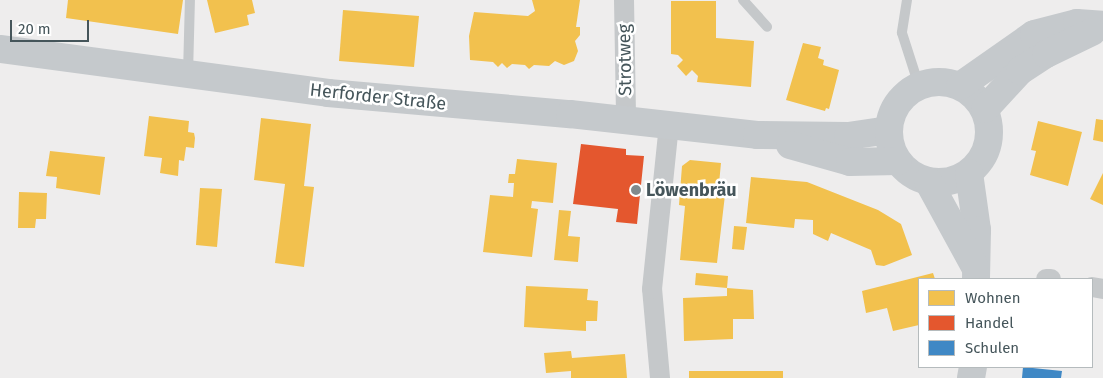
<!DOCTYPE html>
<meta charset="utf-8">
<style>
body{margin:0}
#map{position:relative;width:1103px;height:378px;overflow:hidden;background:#eeeded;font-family:"Fira Sans",sans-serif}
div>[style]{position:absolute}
.homes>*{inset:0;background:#f2c14e}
.shops>*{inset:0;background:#e4572e}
.schools>*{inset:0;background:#3f88c5}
.lane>*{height:10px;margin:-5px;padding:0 5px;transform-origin:5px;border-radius:5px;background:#c5c8ca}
.street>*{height:20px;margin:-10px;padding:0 10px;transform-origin:10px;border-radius:10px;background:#c5c8ca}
.secondary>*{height:28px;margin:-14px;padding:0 14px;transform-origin:14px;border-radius:14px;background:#c5c9cc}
.secondary>.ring{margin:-14px;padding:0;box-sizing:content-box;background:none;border:28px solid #c5c9cc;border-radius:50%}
.dots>*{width:14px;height:14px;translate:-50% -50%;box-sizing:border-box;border:2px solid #fff;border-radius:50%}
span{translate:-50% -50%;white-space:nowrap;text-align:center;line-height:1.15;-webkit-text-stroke:5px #fff;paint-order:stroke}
.street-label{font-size:18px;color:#45555a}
.poi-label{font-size:18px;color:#45555a;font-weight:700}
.left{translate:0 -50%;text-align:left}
.legend{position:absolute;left:918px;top:278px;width:175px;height:90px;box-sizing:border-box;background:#fff;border:1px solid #b5bbbd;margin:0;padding:6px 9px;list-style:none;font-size:15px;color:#45555a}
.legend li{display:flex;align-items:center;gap:10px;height:25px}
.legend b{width:25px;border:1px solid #b5bbbd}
.scale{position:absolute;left:10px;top:20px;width:79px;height:22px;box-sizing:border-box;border:2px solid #45555a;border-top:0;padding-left:6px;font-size:15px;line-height:18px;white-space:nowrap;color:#45555a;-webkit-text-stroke:4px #fff;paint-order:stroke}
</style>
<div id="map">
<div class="homes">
<div style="clip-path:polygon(68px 0,183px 0,178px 34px,66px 18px)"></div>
<div style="clip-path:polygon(207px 0,252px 0,255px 13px,247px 15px,249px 25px,215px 33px)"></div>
<div style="clip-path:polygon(532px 0,580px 0,576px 27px,580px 27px,580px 35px,575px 41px,578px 51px,574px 61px,564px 65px,555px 61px,549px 66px,534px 65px,529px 69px,525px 65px,512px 64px,507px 68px,502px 63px,498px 67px,493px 62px,470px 60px,469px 36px,474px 12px,528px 16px,535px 11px)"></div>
<div style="clip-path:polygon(671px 1px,716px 1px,716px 38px,754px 41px,751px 87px,697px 82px,698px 76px,692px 70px,686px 76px,677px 66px,683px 60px,678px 55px,671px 54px)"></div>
<div style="clip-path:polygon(343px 10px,419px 16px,414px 67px,339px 61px)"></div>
<div style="clip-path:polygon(803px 43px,821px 47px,818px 58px,824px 60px,823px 65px,839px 70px,829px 109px,826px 108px,825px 111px,786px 100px)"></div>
<div style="clip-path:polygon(149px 116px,189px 121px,188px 132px,194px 133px,195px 138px,194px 148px,186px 147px,184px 161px,179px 160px,178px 176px,160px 173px,162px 158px,144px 156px)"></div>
<div style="clip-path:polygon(261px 118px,311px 124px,304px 186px,314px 187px,304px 267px,275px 263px,285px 184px,254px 180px)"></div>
<div style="clip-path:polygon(1096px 119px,1103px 120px,1103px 142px,1093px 140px)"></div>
<div style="clip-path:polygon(1038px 121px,1082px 132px,1068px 186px,1030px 175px,1036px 151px,1031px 150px)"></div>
<div style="clip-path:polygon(50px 151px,105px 157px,100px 195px,56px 188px,57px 177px,46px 176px)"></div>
<div style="clip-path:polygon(517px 159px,557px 163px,553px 203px,532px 201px,531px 208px,538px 209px,532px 257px,483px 252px,490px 195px,513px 197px,514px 183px,508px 183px,509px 174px,515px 174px)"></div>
<div style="clip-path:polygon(690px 160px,721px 163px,718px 194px,725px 195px,717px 263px,680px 260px,685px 206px,679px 205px,682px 166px)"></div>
<div style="clip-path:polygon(1103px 173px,1103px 205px,1090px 199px)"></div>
<div style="clip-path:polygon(751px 177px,807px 182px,878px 210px,901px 224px,912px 255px,884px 266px,876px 265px,871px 250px,831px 233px,828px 241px,813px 234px,813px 220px,795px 219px,794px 228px,746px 223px)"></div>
<div style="clip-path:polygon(200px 188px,222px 189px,217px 247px,196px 245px)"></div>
<div style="clip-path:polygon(19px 192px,47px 193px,46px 219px,36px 219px,35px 228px,18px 228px)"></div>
<div style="clip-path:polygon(559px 210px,571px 211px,568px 236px,580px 237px,578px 262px,554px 260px)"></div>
<div style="clip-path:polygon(734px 226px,747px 227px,744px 250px,732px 249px)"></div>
<div style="clip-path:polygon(696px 273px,728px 276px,727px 288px,695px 285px)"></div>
<div style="clip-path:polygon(933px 273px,935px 279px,919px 279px,919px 325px,893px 331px,887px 308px,866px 313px,862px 291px)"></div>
<div style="clip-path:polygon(526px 286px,588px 289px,587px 300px,598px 301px,597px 321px,586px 321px,586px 331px,524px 327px)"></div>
<div style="clip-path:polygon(727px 288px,753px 290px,754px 319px,733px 319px,733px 339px,684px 341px,683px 298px,727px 296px)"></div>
<div style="clip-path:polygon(571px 351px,572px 358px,625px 354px,627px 378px,571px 378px,571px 371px,546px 373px,544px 353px)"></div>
<div style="clip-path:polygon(689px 371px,783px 371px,783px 378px,689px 378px)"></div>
</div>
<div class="shops">
<div style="clip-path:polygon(581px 144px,626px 149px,626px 155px,644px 156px,637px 224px,616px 222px,618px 209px,573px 204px)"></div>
</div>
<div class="schools">
<div style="clip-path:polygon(1023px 367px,1062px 371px,1061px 378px,1022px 378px)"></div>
</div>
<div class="lane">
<div style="left:743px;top:0;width:36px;rotate:48deg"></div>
<div style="left:907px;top:0;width:33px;rotate:99deg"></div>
<div style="left:902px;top:33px;width:56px;rotate:72.2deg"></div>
<div style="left:188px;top:74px;width:74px;rotate:-88.5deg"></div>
</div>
<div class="street">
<div style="left:624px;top:0;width:120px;rotate:89deg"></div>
<div style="left:1046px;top:279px;width:5px"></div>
<div style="left:1092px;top:287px;width:11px;rotate:10deg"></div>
<div style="left:660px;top:378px;width:89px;rotate:-95.1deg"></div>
<div style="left:652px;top:289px;width:166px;rotate:-84.1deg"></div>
</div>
<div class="secondary">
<div style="left:0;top:49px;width:331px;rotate:7.6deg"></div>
<div style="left:328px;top:93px;width:243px;rotate:5deg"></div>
<div style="left:570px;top:114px;width:188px;rotate:6.4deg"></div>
<div style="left:757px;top:135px;width:91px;rotate:0.6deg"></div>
<div style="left:848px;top:136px;width:41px;rotate:-8.3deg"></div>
<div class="ring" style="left:889px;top:82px;width:72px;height:72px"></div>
<div style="left:960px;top:86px;width:90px;rotate:-35.1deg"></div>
<div style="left:1034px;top:34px;width:44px;rotate:-14.3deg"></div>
<div style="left:1077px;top:23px;width:26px;rotate:4deg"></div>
<div style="left:985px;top:109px;width:52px;rotate:-47.4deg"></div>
<div style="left:1020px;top:71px;width:31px;rotate:-33deg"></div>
<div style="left:1046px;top:54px;width:51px;rotate:-25.6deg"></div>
<div style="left:790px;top:145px;width:62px;rotate:15.8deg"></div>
<div style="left:850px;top:162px;width:48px;rotate:-1.2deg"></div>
<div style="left:969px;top:173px;width:58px;rotate:82deg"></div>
<div style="left:977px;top:230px;width:49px;rotate:91.2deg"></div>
<div style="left:928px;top:181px;width:96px;rotate:61.3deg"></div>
<div style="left:971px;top:378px;width:11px;rotate:-80deg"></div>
</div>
<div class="dots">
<div style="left:636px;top:190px;background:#808a8d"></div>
</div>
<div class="street-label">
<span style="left:625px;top:60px;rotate:-91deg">Strotweg</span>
<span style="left:378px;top:97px;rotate:6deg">Herforder Straße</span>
</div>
<div class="poi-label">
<span class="left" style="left:646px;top:190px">Löwenbräu</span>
</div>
<ul class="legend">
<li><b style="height:14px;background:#f2c14e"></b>Wohnen</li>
<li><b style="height:14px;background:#e4572e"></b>Handel</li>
<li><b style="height:14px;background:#3f88c5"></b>Schulen</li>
</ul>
<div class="scale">20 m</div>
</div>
